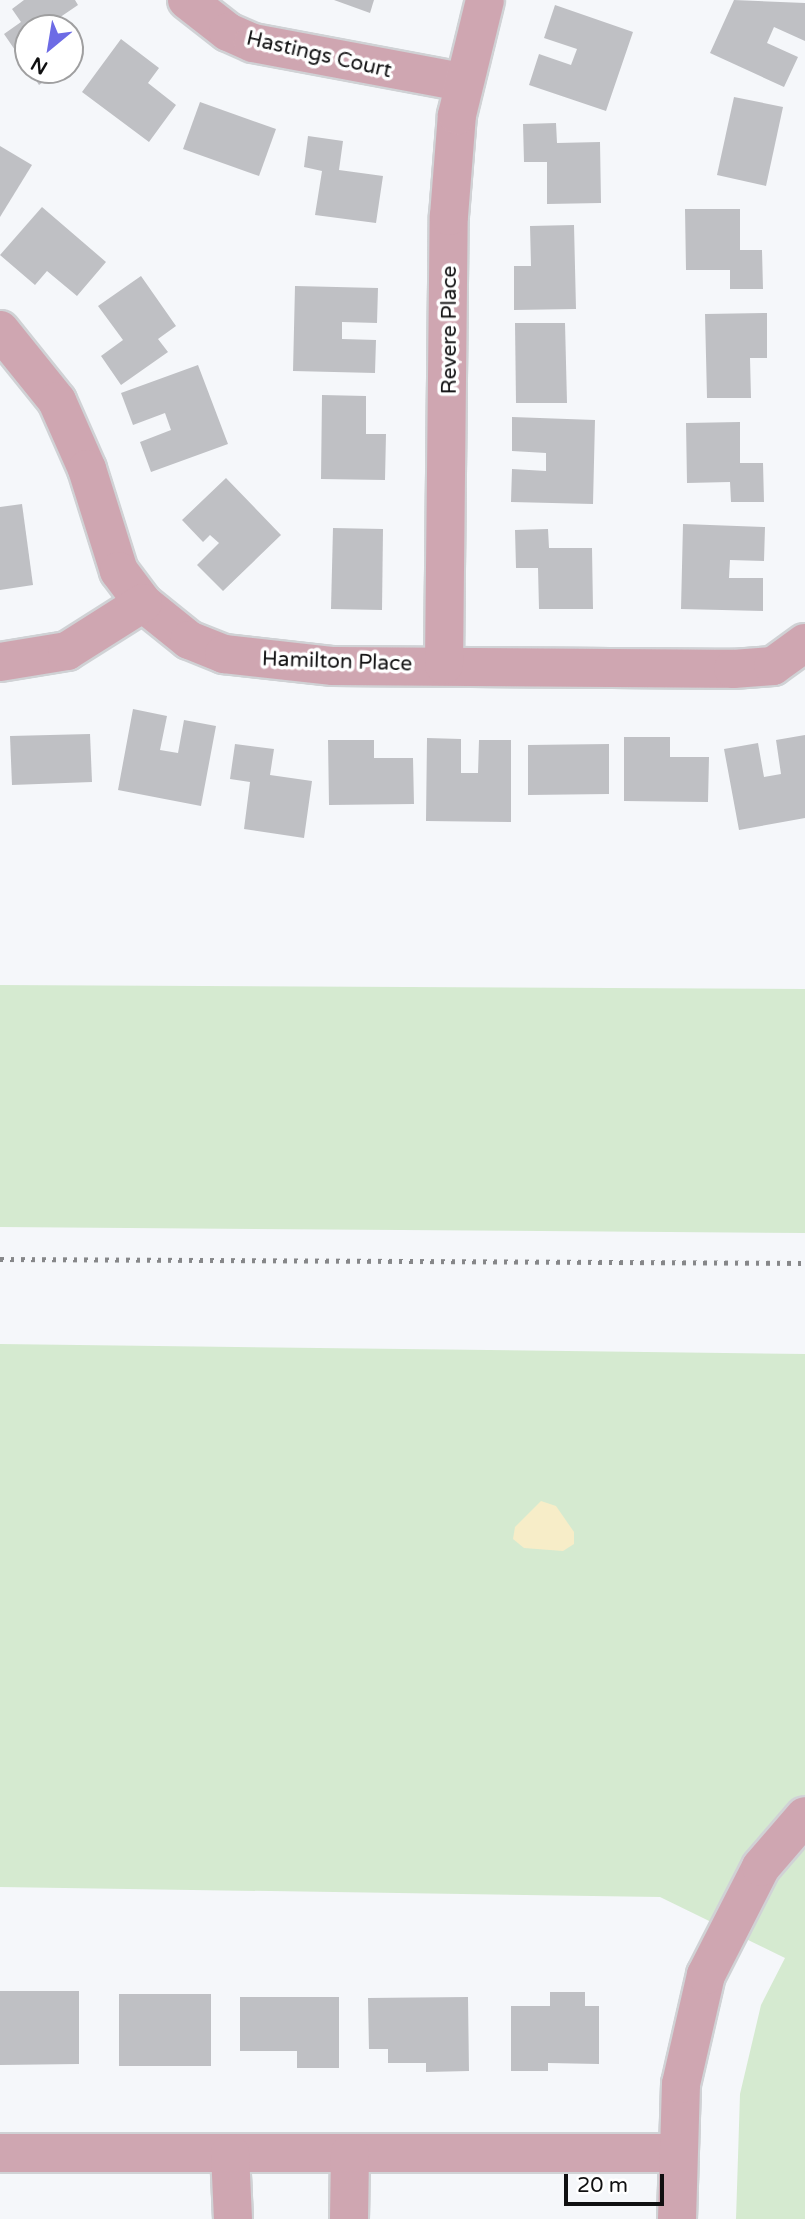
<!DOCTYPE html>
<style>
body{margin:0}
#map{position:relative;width:805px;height:2219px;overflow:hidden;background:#f5f7fa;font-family:"Varela Round",sans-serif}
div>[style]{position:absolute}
.green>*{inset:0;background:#d5ead0}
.sand>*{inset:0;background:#f7edc8}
.building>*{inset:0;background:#bfc0c4}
.roads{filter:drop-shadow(2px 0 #d0d2d5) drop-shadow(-2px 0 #d0d2d5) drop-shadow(0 2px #d0d2d5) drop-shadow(0 -2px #d0d2d5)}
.minor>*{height:38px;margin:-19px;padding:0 19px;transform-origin:19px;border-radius:19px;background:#cfa6b1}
.rail>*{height:5px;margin-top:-2.5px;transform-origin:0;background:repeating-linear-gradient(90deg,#868789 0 3.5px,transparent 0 10.5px)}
span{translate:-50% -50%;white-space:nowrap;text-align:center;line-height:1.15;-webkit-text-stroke:7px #fff;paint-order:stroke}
.street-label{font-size:21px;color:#101011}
.north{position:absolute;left:14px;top:14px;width:70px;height:70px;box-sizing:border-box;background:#fff;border:2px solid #9f9fa0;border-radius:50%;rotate:210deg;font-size:19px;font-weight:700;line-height:28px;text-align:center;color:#101011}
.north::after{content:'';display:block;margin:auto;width:24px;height:32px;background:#6d6be5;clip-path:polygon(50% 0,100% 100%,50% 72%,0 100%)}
.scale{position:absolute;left:564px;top:2174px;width:100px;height:32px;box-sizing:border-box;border:4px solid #101011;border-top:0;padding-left:9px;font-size:21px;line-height:24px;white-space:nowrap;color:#101011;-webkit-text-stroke:5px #fff;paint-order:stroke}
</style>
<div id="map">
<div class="green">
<div style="clip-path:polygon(0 985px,805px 989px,805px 1233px,0 1227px)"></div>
<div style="clip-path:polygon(0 1344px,805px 1354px,805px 2219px,736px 2219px,740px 2094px,761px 2005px,785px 1958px,660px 1897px,0 1887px)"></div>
</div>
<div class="sand">
<div style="clip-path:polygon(541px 1501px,556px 1506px,574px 1532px,574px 1544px,563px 1551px,524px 1548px,513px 1539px,515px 1527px)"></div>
</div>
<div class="building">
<div style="clip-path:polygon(24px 0,75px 0,78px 5px,53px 22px,58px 28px,28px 28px,28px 69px,4px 34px,21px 22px,12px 9px)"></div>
<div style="clip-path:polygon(334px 0,374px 0,370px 13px)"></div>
<div style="clip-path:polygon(734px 0,805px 3px,805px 41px,774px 27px,767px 43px,798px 57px,784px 87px,710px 53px)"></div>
<div style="clip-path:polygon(555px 5px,633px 32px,606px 111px,529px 85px,539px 54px,571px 65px,577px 49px,544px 38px)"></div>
<div style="clip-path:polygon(121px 39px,159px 68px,148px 83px,176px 105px,149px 142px,82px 92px)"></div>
<div style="clip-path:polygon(29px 70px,61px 70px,39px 85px)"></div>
<div style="clip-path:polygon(734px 97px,783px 107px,766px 186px,717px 175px)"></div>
<div style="clip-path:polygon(200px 102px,276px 129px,259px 176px,183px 149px)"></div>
<div style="clip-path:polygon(556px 123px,557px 143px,600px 142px,601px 203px,547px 204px,547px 162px,524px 162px,523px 124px)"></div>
<div style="clip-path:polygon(308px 136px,343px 141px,339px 170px,383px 176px,376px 223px,315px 215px,322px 171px,304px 167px)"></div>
<div style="clip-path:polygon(0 146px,32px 165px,0 217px)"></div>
<div style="clip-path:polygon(42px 207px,106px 262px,77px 296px,47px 271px,35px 285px,0 255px)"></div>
<div style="clip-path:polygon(685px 209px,740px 209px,740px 250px,762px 250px,763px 289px,730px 289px,730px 270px,686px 270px)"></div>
<div style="clip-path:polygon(574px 225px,576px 309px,514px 310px,514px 266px,531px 266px,530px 226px)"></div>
<div style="clip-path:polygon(141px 276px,176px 326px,158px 339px,168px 352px,121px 385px,101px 356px,123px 340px,98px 306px)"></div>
<div style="clip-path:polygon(295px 286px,378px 288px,377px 323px,342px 322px,342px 339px,376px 340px,375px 373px,293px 371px)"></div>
<div style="clip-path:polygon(767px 313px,767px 358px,750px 358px,751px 398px,707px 398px,705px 314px)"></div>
<div style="clip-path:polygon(515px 323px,565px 323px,567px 403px,516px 403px)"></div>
<div style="clip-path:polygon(198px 365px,228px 444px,151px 472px,140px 442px,171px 430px,165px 413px,133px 425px,121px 393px)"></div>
<div style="clip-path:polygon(322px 395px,366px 396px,366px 434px,386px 434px,385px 480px,321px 479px)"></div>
<div style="clip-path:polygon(512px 417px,595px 420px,593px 504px,511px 502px,512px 469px,546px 471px,546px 453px,512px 451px)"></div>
<div style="clip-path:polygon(740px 422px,740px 463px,763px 463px,764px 502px,731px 502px,730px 482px,687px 483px,686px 423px)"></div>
<div style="clip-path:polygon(226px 478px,281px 535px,223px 591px,197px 565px,219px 543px,210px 535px,203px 542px,182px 520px)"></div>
<div style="clip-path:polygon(22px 504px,33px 585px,0 590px,0 507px)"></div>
<div style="clip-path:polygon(683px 524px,765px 527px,764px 561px,730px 560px,729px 578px,763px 578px,763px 611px,681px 609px)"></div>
<div style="clip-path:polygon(333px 528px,383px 529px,382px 610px,331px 609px)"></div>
<div style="clip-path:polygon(548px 529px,549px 548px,592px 548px,593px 609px,539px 609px,538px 568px,516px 568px,515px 530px)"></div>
<div style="clip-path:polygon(133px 709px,167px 716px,160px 750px,178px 753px,184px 720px,216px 726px,201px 806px,118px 790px)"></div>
<div style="clip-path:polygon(90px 734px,92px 782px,12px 785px,10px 736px)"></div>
<div style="clip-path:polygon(805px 735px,805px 818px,739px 830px,724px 749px,758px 743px,764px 777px,781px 774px,776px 740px)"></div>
<div style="clip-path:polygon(624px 737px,670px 737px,670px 757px,709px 757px,708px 802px,624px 801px)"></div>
<div style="clip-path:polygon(427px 738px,461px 739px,461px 773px,478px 773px,479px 740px,511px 740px,511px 822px,426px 821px)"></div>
<div style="clip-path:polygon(328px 740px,374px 740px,374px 758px,413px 758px,414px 804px,329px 805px)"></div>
<div style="clip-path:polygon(235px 744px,274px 749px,270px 775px,312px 781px,304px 838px,244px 829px,250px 782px,230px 779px)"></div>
<div style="clip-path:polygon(609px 744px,609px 794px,528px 795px,528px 745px)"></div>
<div style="clip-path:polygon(0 1991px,79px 1991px,79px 2064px,0 2065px)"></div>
<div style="clip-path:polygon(550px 1992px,585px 1992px,585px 2006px,599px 2006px,599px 2064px,548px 2063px,548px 2071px,511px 2071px,511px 2006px,550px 2006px)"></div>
<div style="clip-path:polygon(119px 1994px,211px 1994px,211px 2066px,119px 2066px)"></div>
<div style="clip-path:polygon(240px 1997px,339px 1997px,339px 2068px,297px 2068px,297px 2051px,240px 2051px)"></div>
<div style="clip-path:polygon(468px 1997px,469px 2071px,426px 2072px,426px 2063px,388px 2063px,388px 2049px,369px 2049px,368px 1998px)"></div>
</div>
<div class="roads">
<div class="minor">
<div style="left:187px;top:0;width:52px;rotate:38deg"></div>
<div style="left:228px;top:32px;width:27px;rotate:24deg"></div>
<div style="left:253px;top:43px;width:213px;rotate:10.6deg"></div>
<div style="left:0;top:330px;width:91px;rotate:51.2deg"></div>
<div style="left:57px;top:401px;width:74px;rotate:66.2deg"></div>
<div style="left:87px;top:469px;width:107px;rotate:72.6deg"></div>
<div style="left:119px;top:571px;width:40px;rotate:53deg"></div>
<div style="left:143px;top:603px;width:59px;rotate:38.8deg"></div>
<div style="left:189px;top:640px;width:38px;rotate:22deg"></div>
<div style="left:224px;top:654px;width:110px;rotate:6.3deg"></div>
<div style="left:333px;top:666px;width:400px;rotate:0.4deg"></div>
<div style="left:733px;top:669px;width:40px;rotate:-4.3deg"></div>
<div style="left:773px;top:666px;width:39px;rotate:-36deg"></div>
<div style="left:0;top:662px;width:68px;rotate:-9.3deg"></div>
<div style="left:67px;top:651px;width:90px;rotate:-32.3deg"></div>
<div style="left:444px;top:665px;width:449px;rotate:-89.4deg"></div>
<div style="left:449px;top:216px;width:101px;rotate:-85.5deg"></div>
<div style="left:457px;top:115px;width:118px;rotate:-76.3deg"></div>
<div style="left:0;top:2153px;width:677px"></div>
<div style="left:230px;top:2153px;width:66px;rotate:87.4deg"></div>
<div style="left:349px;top:2219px;width:66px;rotate:-89.1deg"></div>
<div style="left:677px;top:2219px;width:135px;rotate:-88.3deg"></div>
<div style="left:681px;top:2084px;width:112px;rotate:-77.1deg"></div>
<div style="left:706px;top:1975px;width:121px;rotate:-63deg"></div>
<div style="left:761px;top:1867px;width:67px;rotate:-49.2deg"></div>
</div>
</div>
<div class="rail">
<div style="left:0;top:1259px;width:805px;rotate:0.28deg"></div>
</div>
<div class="street-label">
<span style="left:319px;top:55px;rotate:13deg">Hastings Court</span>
<span style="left:450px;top:330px;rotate:-90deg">Revere Place</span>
<span style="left:337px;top:662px;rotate:2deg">Hamilton Place</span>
</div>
<div class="north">N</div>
<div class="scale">20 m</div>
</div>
